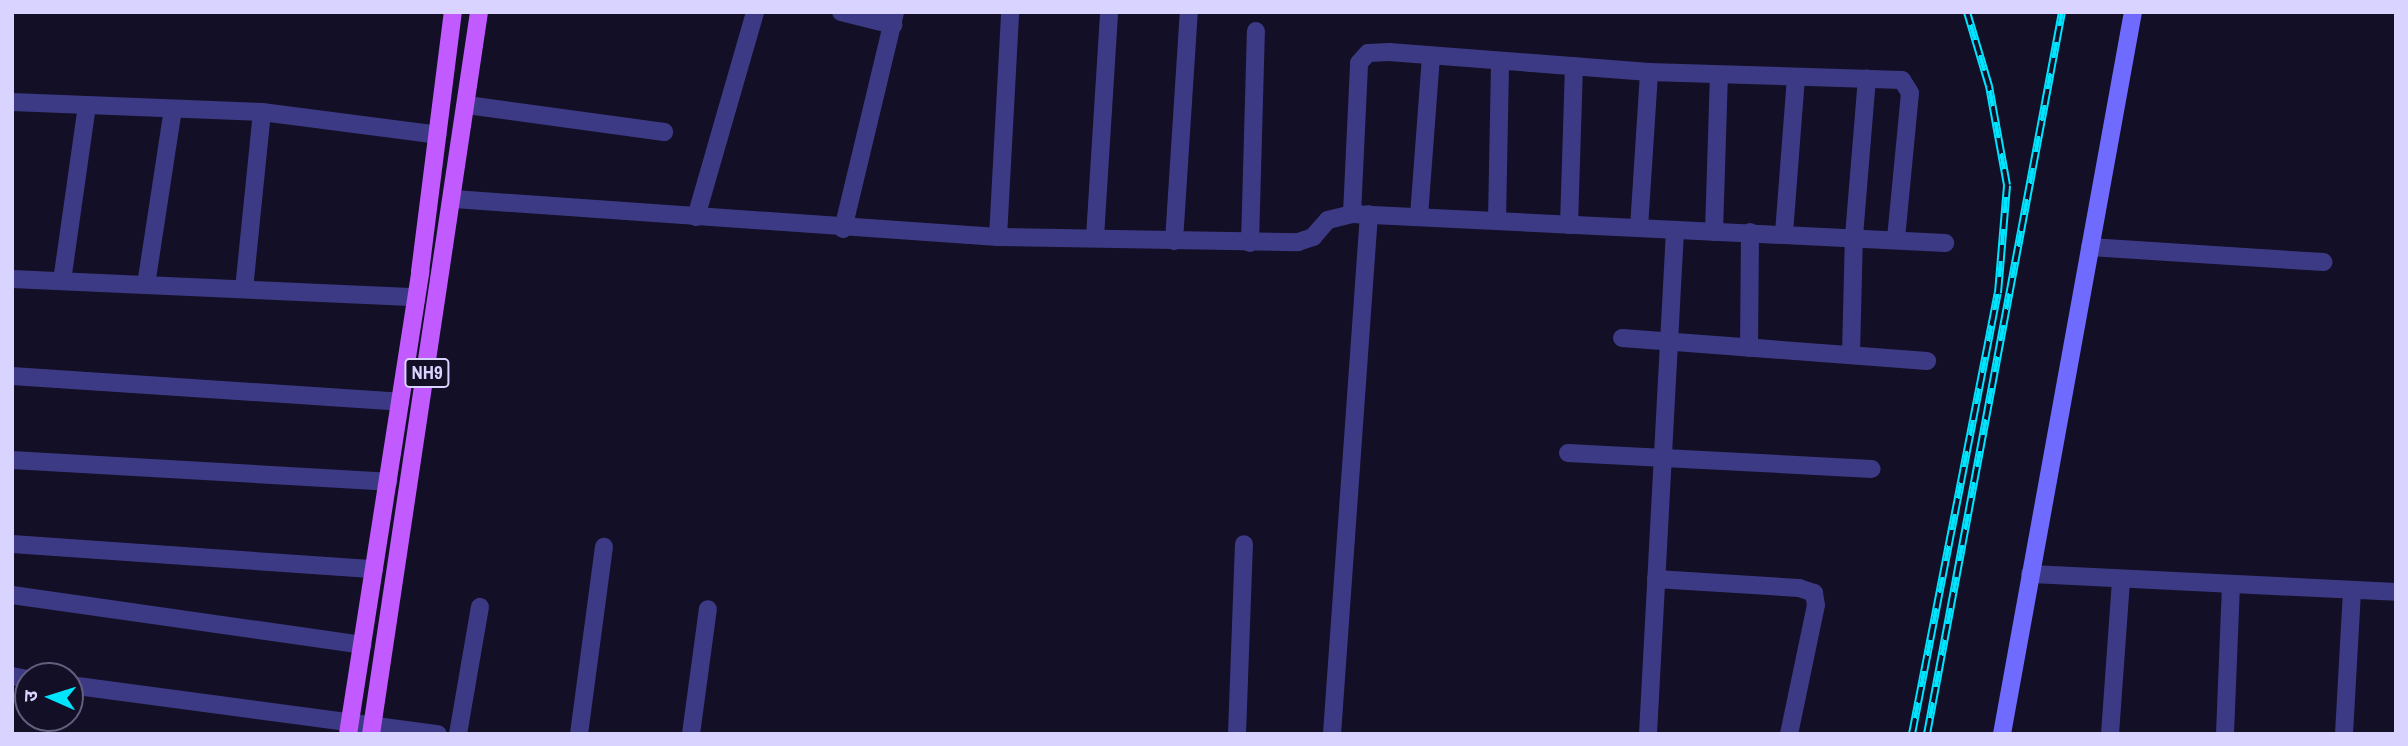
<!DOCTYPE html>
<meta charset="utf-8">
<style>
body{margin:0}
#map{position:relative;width:2408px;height:746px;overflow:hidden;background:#130f26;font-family:"Archivo Narrow","Noto Sans Devanagari",sans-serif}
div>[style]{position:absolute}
.street>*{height:18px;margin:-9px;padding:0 9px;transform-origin:9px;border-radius:9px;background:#3d3a85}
.secondary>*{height:18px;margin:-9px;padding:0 9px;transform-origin:9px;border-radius:9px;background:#6f6bff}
.primary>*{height:18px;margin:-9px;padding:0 9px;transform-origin:9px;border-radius:9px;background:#c25bff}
.rail>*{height:8px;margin-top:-4px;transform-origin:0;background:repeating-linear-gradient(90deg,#130f26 0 16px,#00e5ff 0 32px);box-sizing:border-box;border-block:2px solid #00e5ff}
span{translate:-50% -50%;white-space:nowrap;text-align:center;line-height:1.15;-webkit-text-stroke:5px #130f26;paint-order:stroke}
.shield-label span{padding:2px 5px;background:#130f26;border:2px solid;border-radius:5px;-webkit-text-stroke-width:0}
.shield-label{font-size:19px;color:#d9d4ff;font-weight:700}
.frame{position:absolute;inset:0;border:14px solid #d9d4ff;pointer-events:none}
.north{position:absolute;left:14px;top:662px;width:70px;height:70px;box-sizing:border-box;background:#130f26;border:2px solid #625e7d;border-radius:50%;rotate:273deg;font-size:19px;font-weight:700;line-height:28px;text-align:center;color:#d9d4ff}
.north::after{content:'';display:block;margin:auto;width:24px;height:32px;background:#00e5ff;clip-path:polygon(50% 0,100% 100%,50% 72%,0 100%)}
</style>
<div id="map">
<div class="street">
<div style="left:841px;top:12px;width:54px;rotate:14deg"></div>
<div style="left:12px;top:102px;width:250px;rotate:2.3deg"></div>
<div style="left:262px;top:112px;width:177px;rotate:7.4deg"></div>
<div style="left:467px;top:105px;width:199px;rotate:7.8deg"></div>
<div style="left:454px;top:199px;width:545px;rotate:4deg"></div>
<div style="left:998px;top:237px;width:300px;rotate:1deg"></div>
<div style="left:1298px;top:242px;width:16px;rotate:-18deg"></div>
<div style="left:1313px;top:237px;width:23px;rotate:-49deg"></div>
<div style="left:1328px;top:220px;width:25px;rotate:-14deg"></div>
<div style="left:1352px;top:214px;width:594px;rotate:2.8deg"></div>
<div style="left:1352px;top:214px;width:151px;rotate:-87.3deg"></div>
<div style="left:1359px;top:63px;width:13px;rotate:-48deg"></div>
<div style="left:1368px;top:53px;width:21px;rotate:-3deg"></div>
<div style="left:1389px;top:52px;width:261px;rotate:4.4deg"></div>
<div style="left:1649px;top:72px;width:253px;rotate:1.8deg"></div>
<div style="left:1902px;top:80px;width:15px;rotate:58deg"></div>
<div style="left:1910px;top:93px;width:146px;rotate:95.5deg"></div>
<div style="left:1419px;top:216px;width:161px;rotate:-85.7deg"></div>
<div style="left:696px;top:217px;width:213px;rotate:-73.9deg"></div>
<div style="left:1497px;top:221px;width:160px;rotate:-88.9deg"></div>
<div style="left:1569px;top:225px;width:159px;rotate:-88.2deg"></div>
<div style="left:1639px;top:228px;width:156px;rotate:-86.3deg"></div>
<div style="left:843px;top:229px;width:223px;rotate:-76.5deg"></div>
<div style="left:1714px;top:232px;width:157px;rotate:-88.2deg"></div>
<div style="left:1784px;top:233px;width:156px;rotate:-85.6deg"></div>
<div style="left:998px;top:237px;width:225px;rotate:-86.9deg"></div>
<div style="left:1095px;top:237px;width:222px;rotate:-86.4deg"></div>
<div style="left:1174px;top:241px;width:229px;rotate:-86.3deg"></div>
<div style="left:1250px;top:243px;width:212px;rotate:-88.4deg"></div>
<div style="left:2090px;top:247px;width:234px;rotate:3.7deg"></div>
<div style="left:12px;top:279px;width:404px;rotate:2.6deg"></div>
<div style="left:62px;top:281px;width:177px;rotate:-81.9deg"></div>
<div style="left:146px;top:285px;width:178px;rotate:-81.3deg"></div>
<div style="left:244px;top:289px;width:178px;rotate:-84.2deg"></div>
<div style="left:1622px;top:338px;width:306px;rotate:4.3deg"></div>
<div style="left:1749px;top:348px;width:116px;rotate:-89.5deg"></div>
<div style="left:1851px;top:355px;width:119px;rotate:-88.6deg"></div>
<div style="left:1854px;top:236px;width:158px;rotate:-85.3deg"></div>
<div style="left:12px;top:376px;width:389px;rotate:3.8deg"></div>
<div style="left:1568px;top:453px;width:304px;rotate:3deg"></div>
<div style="left:12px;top:460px;width:377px;rotate:3.3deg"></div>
<div style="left:12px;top:544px;width:363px;rotate:4deg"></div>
<div style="left:2030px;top:574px;width:366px;rotate:2.8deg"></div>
<div style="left:1656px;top:579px;width:143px;rotate:3.6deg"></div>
<div style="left:1799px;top:588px;width:16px;rotate:18deg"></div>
<div style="left:1814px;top:593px;width:12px;rotate:81deg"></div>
<div style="left:1816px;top:605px;width:132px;rotate:101.8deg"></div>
<div style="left:12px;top:595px;width:354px;rotate:8.1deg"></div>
<div style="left:12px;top:676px;width:16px;rotate:11deg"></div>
<div style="left:70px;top:685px;width:371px;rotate:7.6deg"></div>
<div style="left:458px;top:734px;width:129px;rotate:-80.2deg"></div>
<div style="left:579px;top:734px;width:189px;rotate:-82.4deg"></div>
<div style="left:691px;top:734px;width:126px;rotate:-82.3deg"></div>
<div style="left:1237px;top:734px;width:190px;rotate:-87.9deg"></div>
<div style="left:1332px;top:734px;width:521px;rotate:-85.93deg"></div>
<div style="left:1648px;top:734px;width:505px;rotate:-86.93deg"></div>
<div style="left:2110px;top:734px;width:155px;rotate:-85.9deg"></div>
<div style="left:2225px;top:734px;width:147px;rotate:-87.7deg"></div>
<div style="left:2344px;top:734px;width:143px;rotate:-86.8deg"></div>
</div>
<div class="secondary">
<div style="left:2002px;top:734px;width:734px;rotate:-79.72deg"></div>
</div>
<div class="primary">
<div style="left:348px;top:734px;width:468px;rotate:-81.1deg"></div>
<div style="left:420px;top:272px;width:262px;rotate:-82.8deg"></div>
<div style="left:371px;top:734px;width:730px;rotate:-81.49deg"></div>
</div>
<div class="rail">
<div style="left:1912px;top:734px;width:449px;rotate:-79deg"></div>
<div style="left:1998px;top:293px;width:108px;rotate:-85.2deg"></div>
<div style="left:2007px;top:185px;width:101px;rotate:-100.3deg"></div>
<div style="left:1989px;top:86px;width:77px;rotate:-106.6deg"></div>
<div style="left:1927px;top:734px;width:735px;rotate:-79.41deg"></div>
</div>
<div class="shield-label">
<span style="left:427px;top:373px">NH9</span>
</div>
<div class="frame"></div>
<div class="north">उ</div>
</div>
